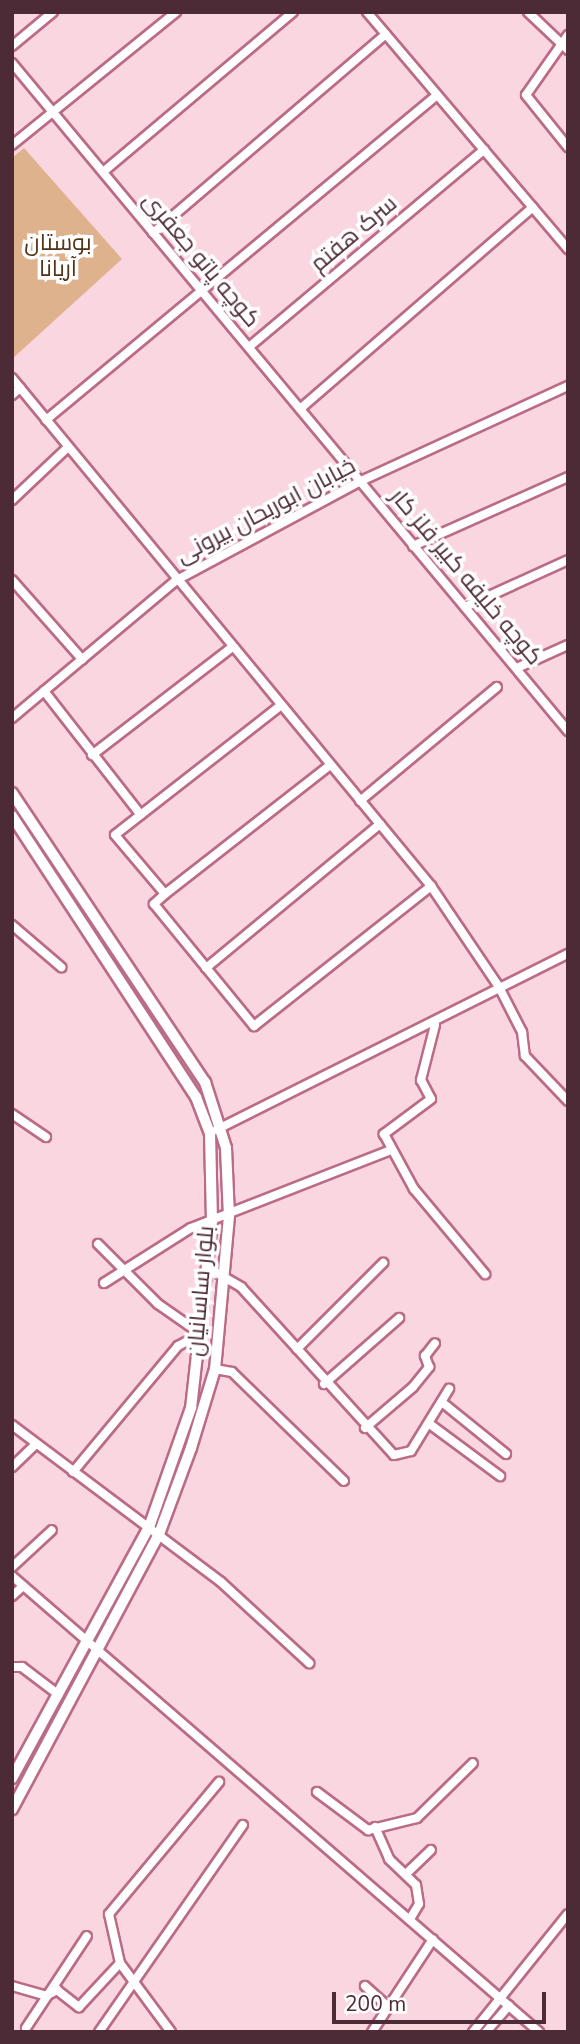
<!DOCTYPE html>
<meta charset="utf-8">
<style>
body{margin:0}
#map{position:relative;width:580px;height:2044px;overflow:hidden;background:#fad6e0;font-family:"Nunito Sans",Cairo,sans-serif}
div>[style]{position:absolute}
.green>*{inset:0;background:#dfb28e}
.roads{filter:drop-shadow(2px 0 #bb6c85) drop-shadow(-2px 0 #bb6c85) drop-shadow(0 2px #bb6c85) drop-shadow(0 -2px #bb6c85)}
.minor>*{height:8px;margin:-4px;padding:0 4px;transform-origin:4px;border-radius:4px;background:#fff}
.highway>*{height:10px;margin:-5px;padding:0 5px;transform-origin:5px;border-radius:5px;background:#fff}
span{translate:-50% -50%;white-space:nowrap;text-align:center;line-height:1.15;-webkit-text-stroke:7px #fff;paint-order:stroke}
.street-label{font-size:23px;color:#4d2b36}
.park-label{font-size:23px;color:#523419}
.frame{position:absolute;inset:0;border:14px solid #4d2b36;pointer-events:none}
.scale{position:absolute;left:332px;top:1992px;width:214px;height:32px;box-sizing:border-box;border:4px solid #4d2b36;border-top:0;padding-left:9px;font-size:21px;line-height:24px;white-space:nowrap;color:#4d2b36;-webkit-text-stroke:5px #fff;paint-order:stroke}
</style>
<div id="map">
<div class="green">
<div style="clip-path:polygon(24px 148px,122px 259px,12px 359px,12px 158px)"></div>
</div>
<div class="roads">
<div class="minor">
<div style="left:367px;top:12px;width:311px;rotate:49.7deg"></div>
<div style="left:528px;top:12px;width:55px;rotate:43.5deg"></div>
<div style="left:568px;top:35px;width:73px;rotate:125deg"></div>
<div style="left:526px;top:95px;width:67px;rotate:51.1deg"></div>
<div style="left:12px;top:46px;width:53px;rotate:-39.7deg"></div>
<div style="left:12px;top:63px;width:869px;rotate:50.23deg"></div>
<div style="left:12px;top:145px;width:211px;rotate:-39deg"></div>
<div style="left:103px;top:172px;width:248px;rotate:-40.1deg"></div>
<div style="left:153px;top:233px;width:306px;rotate:-40.5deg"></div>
<div style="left:249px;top:347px;width:307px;rotate:-40deg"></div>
<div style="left:12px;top:378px;width:659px;rotate:50.48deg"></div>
<div style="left:431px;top:886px;width:122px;rotate:56deg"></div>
<div style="left:499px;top:987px;width:51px;rotate:62.9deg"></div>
<div style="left:522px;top:1032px;width:24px;rotate:83deg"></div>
<div style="left:525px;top:1056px;width:62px;rotate:46.3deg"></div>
<div style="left:12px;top:395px;width:11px;rotate:-41deg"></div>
<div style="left:300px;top:409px;width:308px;rotate:-40.9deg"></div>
<div style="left:46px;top:420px;width:508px;rotate:-39.73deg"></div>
<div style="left:12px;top:500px;width:77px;rotate:-43.4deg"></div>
<div style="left:413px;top:546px;width:170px;rotate:-24deg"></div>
<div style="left:12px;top:580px;width:106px;rotate:48.5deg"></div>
<div style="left:465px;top:607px;width:113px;rotate:-24.5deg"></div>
<div style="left:517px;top:668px;width:56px;rotate:-24.3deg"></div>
<div style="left:44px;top:691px;width:157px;rotate:52deg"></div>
<div style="left:280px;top:706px;width:209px;rotate:142deg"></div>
<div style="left:115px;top:835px;width:77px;rotate:49.7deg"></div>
<div style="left:165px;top:894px;width:15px;rotate:138deg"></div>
<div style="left:154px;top:904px;width:158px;rotate:50.7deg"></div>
<div style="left:254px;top:1026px;width:226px;rotate:-38.3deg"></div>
<div style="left:12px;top:718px;width:213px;rotate:-40deg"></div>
<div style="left:175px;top:581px;width:211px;rotate:-28.3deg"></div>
<div style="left:361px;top:481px;width:228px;rotate:-24.7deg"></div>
<div style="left:92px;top:755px;width:175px;rotate:-37.6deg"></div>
<div style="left:360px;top:801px;width:178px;rotate:-39.8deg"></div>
<div style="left:165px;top:894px;width:209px;rotate:-38deg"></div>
<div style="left:12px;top:925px;width:65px;rotate:40.6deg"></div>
<div style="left:206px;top:968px;width:226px;rotate:-39.6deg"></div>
<div style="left:435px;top:1025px;width:57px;rotate:104.3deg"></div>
<div style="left:421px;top:1080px;width:21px;rotate:62deg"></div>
<div style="left:431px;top:1099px;width:59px;rotate:143.3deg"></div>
<div style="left:384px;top:1134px;width:63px;rotate:61.4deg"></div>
<div style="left:414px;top:1189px;width:111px;rotate:50.1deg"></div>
<div style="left:12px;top:1114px;width:41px;rotate:34.1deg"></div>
<div style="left:216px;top:1130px;width:394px;rotate:-26.6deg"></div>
<div style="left:98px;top:1244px;width:85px;rotate:45deg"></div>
<div style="left:158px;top:1304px;width:52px;rotate:34.9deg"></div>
<div style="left:210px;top:1269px;width:36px;rotate:30deg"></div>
<div style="left:241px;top:1287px;width:227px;rotate:47.7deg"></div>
<div style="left:394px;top:1455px;width:17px;rotate:-13deg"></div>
<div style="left:411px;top:1451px;width:73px;rotate:-58.5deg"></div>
<div style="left:104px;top:1283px;width:103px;rotate:-32.3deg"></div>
<div style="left:191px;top:1228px;width:212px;rotate:-21.3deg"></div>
<div style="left:297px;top:1349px;width:122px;rotate:-45deg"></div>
<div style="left:215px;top:1369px;width:17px;rotate:10deg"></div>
<div style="left:232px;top:1372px;width:156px;rotate:44.2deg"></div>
<div style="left:324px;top:1384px;width:100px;rotate:-41.3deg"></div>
<div style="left:443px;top:1403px;width:81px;rotate:39deg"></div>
<div style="left:12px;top:1425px;width:261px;rotate:36.9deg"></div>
<div style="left:221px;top:1582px;width:120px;rotate:42.6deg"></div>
<div style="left:431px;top:1425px;width:86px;rotate:36.5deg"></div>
<div style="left:365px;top:1428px;width:63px;rotate:-40.5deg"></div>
<div style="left:413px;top:1387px;width:26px;rotate:-51deg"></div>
<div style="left:429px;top:1367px;width:12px;rotate:-110deg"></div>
<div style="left:425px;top:1356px;width:16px;rotate:-52deg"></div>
<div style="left:12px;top:1467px;width:32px;rotate:-44deg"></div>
<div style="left:73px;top:1472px;width:164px;rotate:-50.2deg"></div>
<div style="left:178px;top:1346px;width:26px;rotate:-28deg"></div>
<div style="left:12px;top:1567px;width:54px;rotate:-42.8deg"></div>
<div style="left:12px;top:1576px;width:697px;rotate:40.87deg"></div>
<div style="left:12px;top:1596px;width:15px;rotate:-42deg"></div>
<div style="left:12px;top:1667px;width:10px"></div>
<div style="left:22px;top:1667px;width:46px;rotate:37.1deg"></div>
<div style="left:317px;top:1792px;width:64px;rotate:36.7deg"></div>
<div style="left:368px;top:1830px;width:50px;rotate:-13.8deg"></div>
<div style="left:417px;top:1818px;width:78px;rotate:-44.5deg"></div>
<div style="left:375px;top:1827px;width:35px;rotate:66deg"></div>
<div style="left:389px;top:1859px;width:37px;rotate:44deg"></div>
<div style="left:416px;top:1885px;width:19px;rotate:81deg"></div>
<div style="left:419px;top:1904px;width:17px;rotate:121deg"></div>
<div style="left:407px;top:1873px;width:33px;rotate:-44deg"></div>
<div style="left:12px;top:1986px;width:35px;rotate:16deg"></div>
<div style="left:46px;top:1996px;width:13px;rotate:-29deg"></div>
<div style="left:57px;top:1990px;width:28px;rotate:38deg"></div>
<div style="left:79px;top:2007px;width:60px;rotate:-47deg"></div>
<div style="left:365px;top:1986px;width:31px;rotate:42deg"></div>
<div style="left:26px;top:2028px;width:110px;rotate:-56.5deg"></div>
<div style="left:99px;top:2032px;width:252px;rotate:-55.2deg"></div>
<div style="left:171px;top:2032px;width:86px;rotate:-126.5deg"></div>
<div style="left:120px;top:1963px;width:50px;rotate:-102.7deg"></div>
<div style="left:109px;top:1914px;width:172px;rotate:-50.2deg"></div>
<div style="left:372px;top:2032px;width:111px;rotate:-56.7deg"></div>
<div style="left:473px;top:2032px;width:151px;rotate:-51.2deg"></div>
<div style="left:486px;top:2032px;width:35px;rotate:-49deg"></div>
</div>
<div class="highway">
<div style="left:12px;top:793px;width:348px;rotate:56.3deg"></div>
<div style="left:205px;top:1082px;width:69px;rotate:72.3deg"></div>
<div style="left:226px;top:1148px;width:68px;rotate:87.5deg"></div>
<div style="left:229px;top:1216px;width:154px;rotate:95.2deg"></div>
<div style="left:215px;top:1369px;width:83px;rotate:106.9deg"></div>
<div style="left:191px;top:1448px;width:92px;rotate:110.4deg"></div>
<div style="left:159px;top:1534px;width:312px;rotate:118.1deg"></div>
<div style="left:12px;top:816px;width:336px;rotate:56.8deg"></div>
<div style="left:196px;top:1097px;width:39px;rotate:69deg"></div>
<div style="left:210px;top:1133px;width:88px;rotate:88.7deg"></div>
<div style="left:212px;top:1221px;width:188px;rotate:96.4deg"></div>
<div style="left:191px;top:1408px;width:126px;rotate:109.4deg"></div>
<div style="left:149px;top:1527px;width:286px;rotate:118.6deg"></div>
</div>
</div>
<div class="street-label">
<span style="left:354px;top:234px;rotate:-40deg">سرک هفتم</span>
<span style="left:201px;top:260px;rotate:50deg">کوچه پاتو جعفری</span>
<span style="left:266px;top:511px;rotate:-28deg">خیابان ابوریحان بیرونی</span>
<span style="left:466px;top:577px;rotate:50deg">کوچه خلیفه کبیر فلز کار</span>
<span style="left:201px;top:1291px;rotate:-85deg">بلوار ساسانیان</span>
</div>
<div class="park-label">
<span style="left:58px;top:256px">بوستان<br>آریانا</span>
</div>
<div class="frame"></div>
<div class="scale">200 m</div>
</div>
